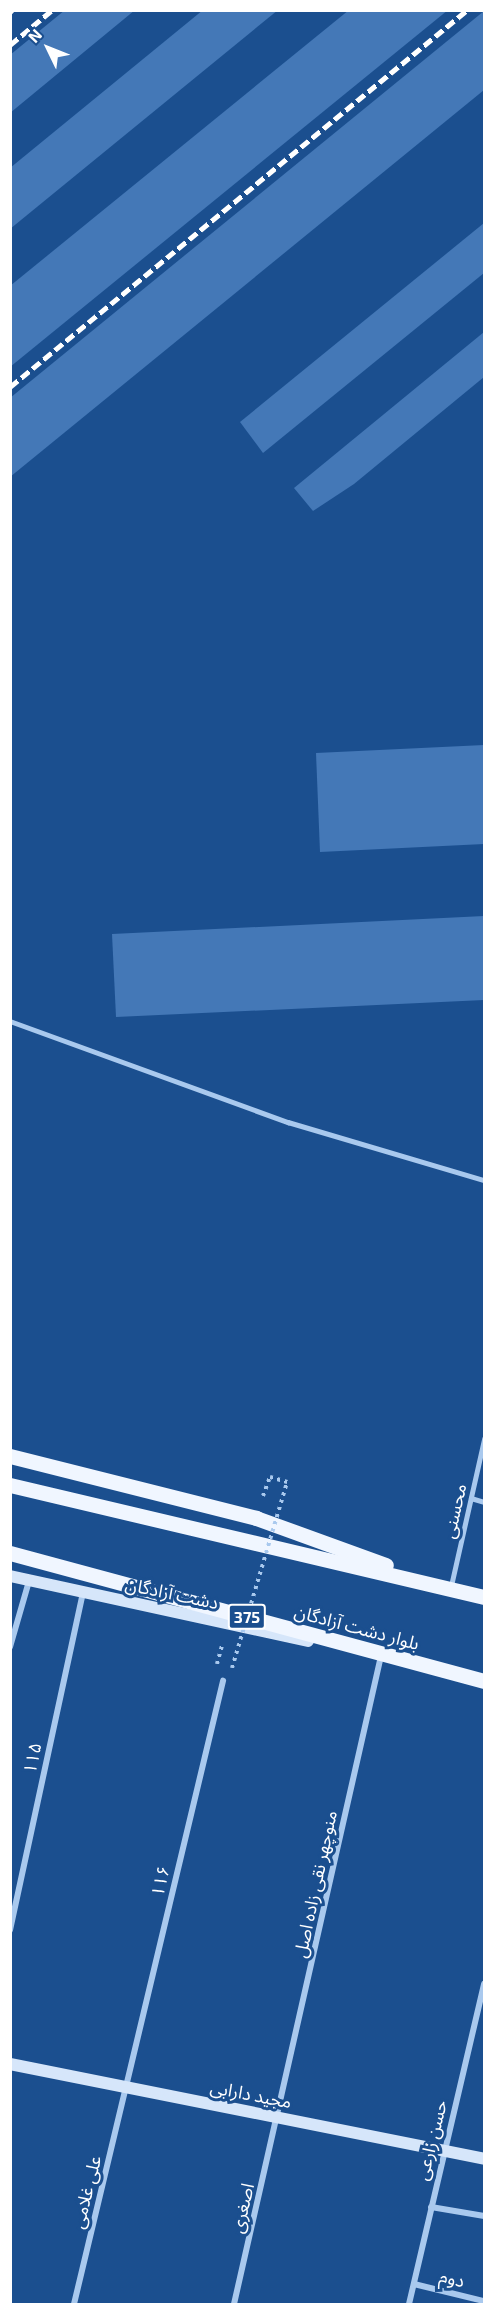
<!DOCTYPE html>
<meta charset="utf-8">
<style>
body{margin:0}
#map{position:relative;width:495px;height:2315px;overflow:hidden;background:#1b4f8f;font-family:"Exo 2","Noto Sans Arabic",sans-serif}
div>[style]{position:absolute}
.building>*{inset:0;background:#4478b7}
.path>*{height:4px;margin-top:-2px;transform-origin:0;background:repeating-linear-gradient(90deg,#a9c9ee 0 3px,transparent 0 7.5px)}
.lane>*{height:4.5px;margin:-2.25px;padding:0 2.25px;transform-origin:2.25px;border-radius:2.25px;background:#a9c9ee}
.street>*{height:6px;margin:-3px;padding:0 3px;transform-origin:3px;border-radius:3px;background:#a9c9ee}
.secondary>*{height:12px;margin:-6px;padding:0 6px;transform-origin:6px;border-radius:6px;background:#d6e6fa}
.primary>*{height:15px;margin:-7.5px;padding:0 7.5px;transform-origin:7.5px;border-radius:7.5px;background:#f0f6ff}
.rail>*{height:4.5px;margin-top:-2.25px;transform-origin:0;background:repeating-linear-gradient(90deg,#fff 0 10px,transparent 0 14.5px)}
.path-bridge>*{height:4px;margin-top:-2px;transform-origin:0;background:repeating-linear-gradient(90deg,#a9c9ee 0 3px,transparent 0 7.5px)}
span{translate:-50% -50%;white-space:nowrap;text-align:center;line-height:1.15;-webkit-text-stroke:6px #1b4f8f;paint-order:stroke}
.shield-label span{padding:2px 4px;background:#1b4f8f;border:2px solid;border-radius:4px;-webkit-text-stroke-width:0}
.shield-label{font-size:16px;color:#fff;font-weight:700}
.street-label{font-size:18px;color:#fff}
.frame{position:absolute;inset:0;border:12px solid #fff;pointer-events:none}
.north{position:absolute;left:18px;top:18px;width:60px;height:60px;-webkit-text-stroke:4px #1b4f8f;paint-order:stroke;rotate:313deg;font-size:16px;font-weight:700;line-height:24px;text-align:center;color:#fff}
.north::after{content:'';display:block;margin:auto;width:21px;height:27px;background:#fff;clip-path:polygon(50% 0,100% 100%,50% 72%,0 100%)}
</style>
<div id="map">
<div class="building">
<div style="clip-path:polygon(65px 10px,135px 10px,10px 113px,10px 55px)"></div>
<div style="clip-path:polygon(203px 10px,278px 10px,10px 229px,10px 168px)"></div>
<div style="clip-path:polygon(349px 10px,448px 10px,10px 367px,10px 286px)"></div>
<div style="clip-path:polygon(484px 11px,484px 90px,10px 477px,10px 398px)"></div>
<div style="clip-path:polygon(484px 223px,484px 273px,263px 453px,240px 422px)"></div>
<div style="clip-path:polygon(484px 332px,484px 377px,354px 484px,313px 511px,294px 488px)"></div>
<div style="clip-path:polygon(484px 745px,484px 844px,320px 852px,316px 753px)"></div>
<div style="clip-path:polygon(484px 916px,484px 1000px,116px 1017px,112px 934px)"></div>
</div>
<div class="path">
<div style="left:263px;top:1496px;width:20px;rotate:-70deg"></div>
<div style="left:270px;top:1477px;width:18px;rotate:16deg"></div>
<div style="left:217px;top:1664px;width:20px;rotate:-75deg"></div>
</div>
<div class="lane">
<div style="left:10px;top:1021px;width:296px;rotate:20deg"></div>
<div style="left:288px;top:1122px;width:204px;rotate:16.5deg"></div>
<div style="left:471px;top:1498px;width:14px;rotate:17deg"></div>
<div style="left:451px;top:1586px;width:151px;rotate:-77.3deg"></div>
</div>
<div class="street">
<div style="left:10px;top:1647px;width:69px;rotate:-73.9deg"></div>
<div style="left:10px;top:1930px;width:346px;rotate:-77.8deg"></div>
<div style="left:431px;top:2207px;width:54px;rotate:9.6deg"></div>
<div style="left:414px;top:2284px;width:72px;rotate:13.7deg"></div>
<div style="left:74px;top:2304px;width:641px;rotate:-76.55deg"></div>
<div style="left:234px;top:2304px;width:664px;rotate:-77.22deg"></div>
<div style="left:409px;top:2304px;width:329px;rotate:-76.8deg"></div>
</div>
<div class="secondary">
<div style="left:10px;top:1576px;width:305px;rotate:12.3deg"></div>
<div style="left:10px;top:2064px;width:483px;rotate:11.3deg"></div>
</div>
<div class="primary">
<div style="left:10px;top:1456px;width:254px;rotate:14.1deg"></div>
<div style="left:256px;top:1518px;width:138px;rotate:19.9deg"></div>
<div style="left:10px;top:1485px;width:487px;rotate:13.3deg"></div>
<div style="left:10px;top:1553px;width:491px;rotate:15.1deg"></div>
</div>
<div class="rail">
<div style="left:10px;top:12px;width:3px;rotate:-45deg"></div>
<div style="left:10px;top:45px;width:55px;rotate:-39.8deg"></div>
<div style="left:10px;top:387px;width:592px;rotate:-39.52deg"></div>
</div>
<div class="path-bridge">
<div style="left:232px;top:1668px;width:194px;rotate:-73.5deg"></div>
</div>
<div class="shield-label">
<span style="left:247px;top:1617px">375</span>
</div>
<div class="street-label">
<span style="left:454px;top:1511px;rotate:-77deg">محسنی</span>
<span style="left:172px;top:1593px;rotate:12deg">دشت آزادگان</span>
<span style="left:357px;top:1627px;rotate:15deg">بلوار دشت آزادگان</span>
<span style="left:32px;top:1758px;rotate:-78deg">۱۱۵</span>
<span style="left:160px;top:1881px;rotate:-77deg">۱۱۶</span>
<span style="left:315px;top:1884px;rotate:-78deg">منوچهر نقی‌ زاده اصل</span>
<span style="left:251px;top:2094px;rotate:11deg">مجید دارابی</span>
<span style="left:431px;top:2140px;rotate:-76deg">حسن زارعی</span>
<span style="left:86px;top:2192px;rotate:-76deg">علی غلامی</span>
<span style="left:242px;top:2208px;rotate:-77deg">اصغری</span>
<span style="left:452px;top:2278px;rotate:13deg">دوم</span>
</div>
<div class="frame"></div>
<div class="north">N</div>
</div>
